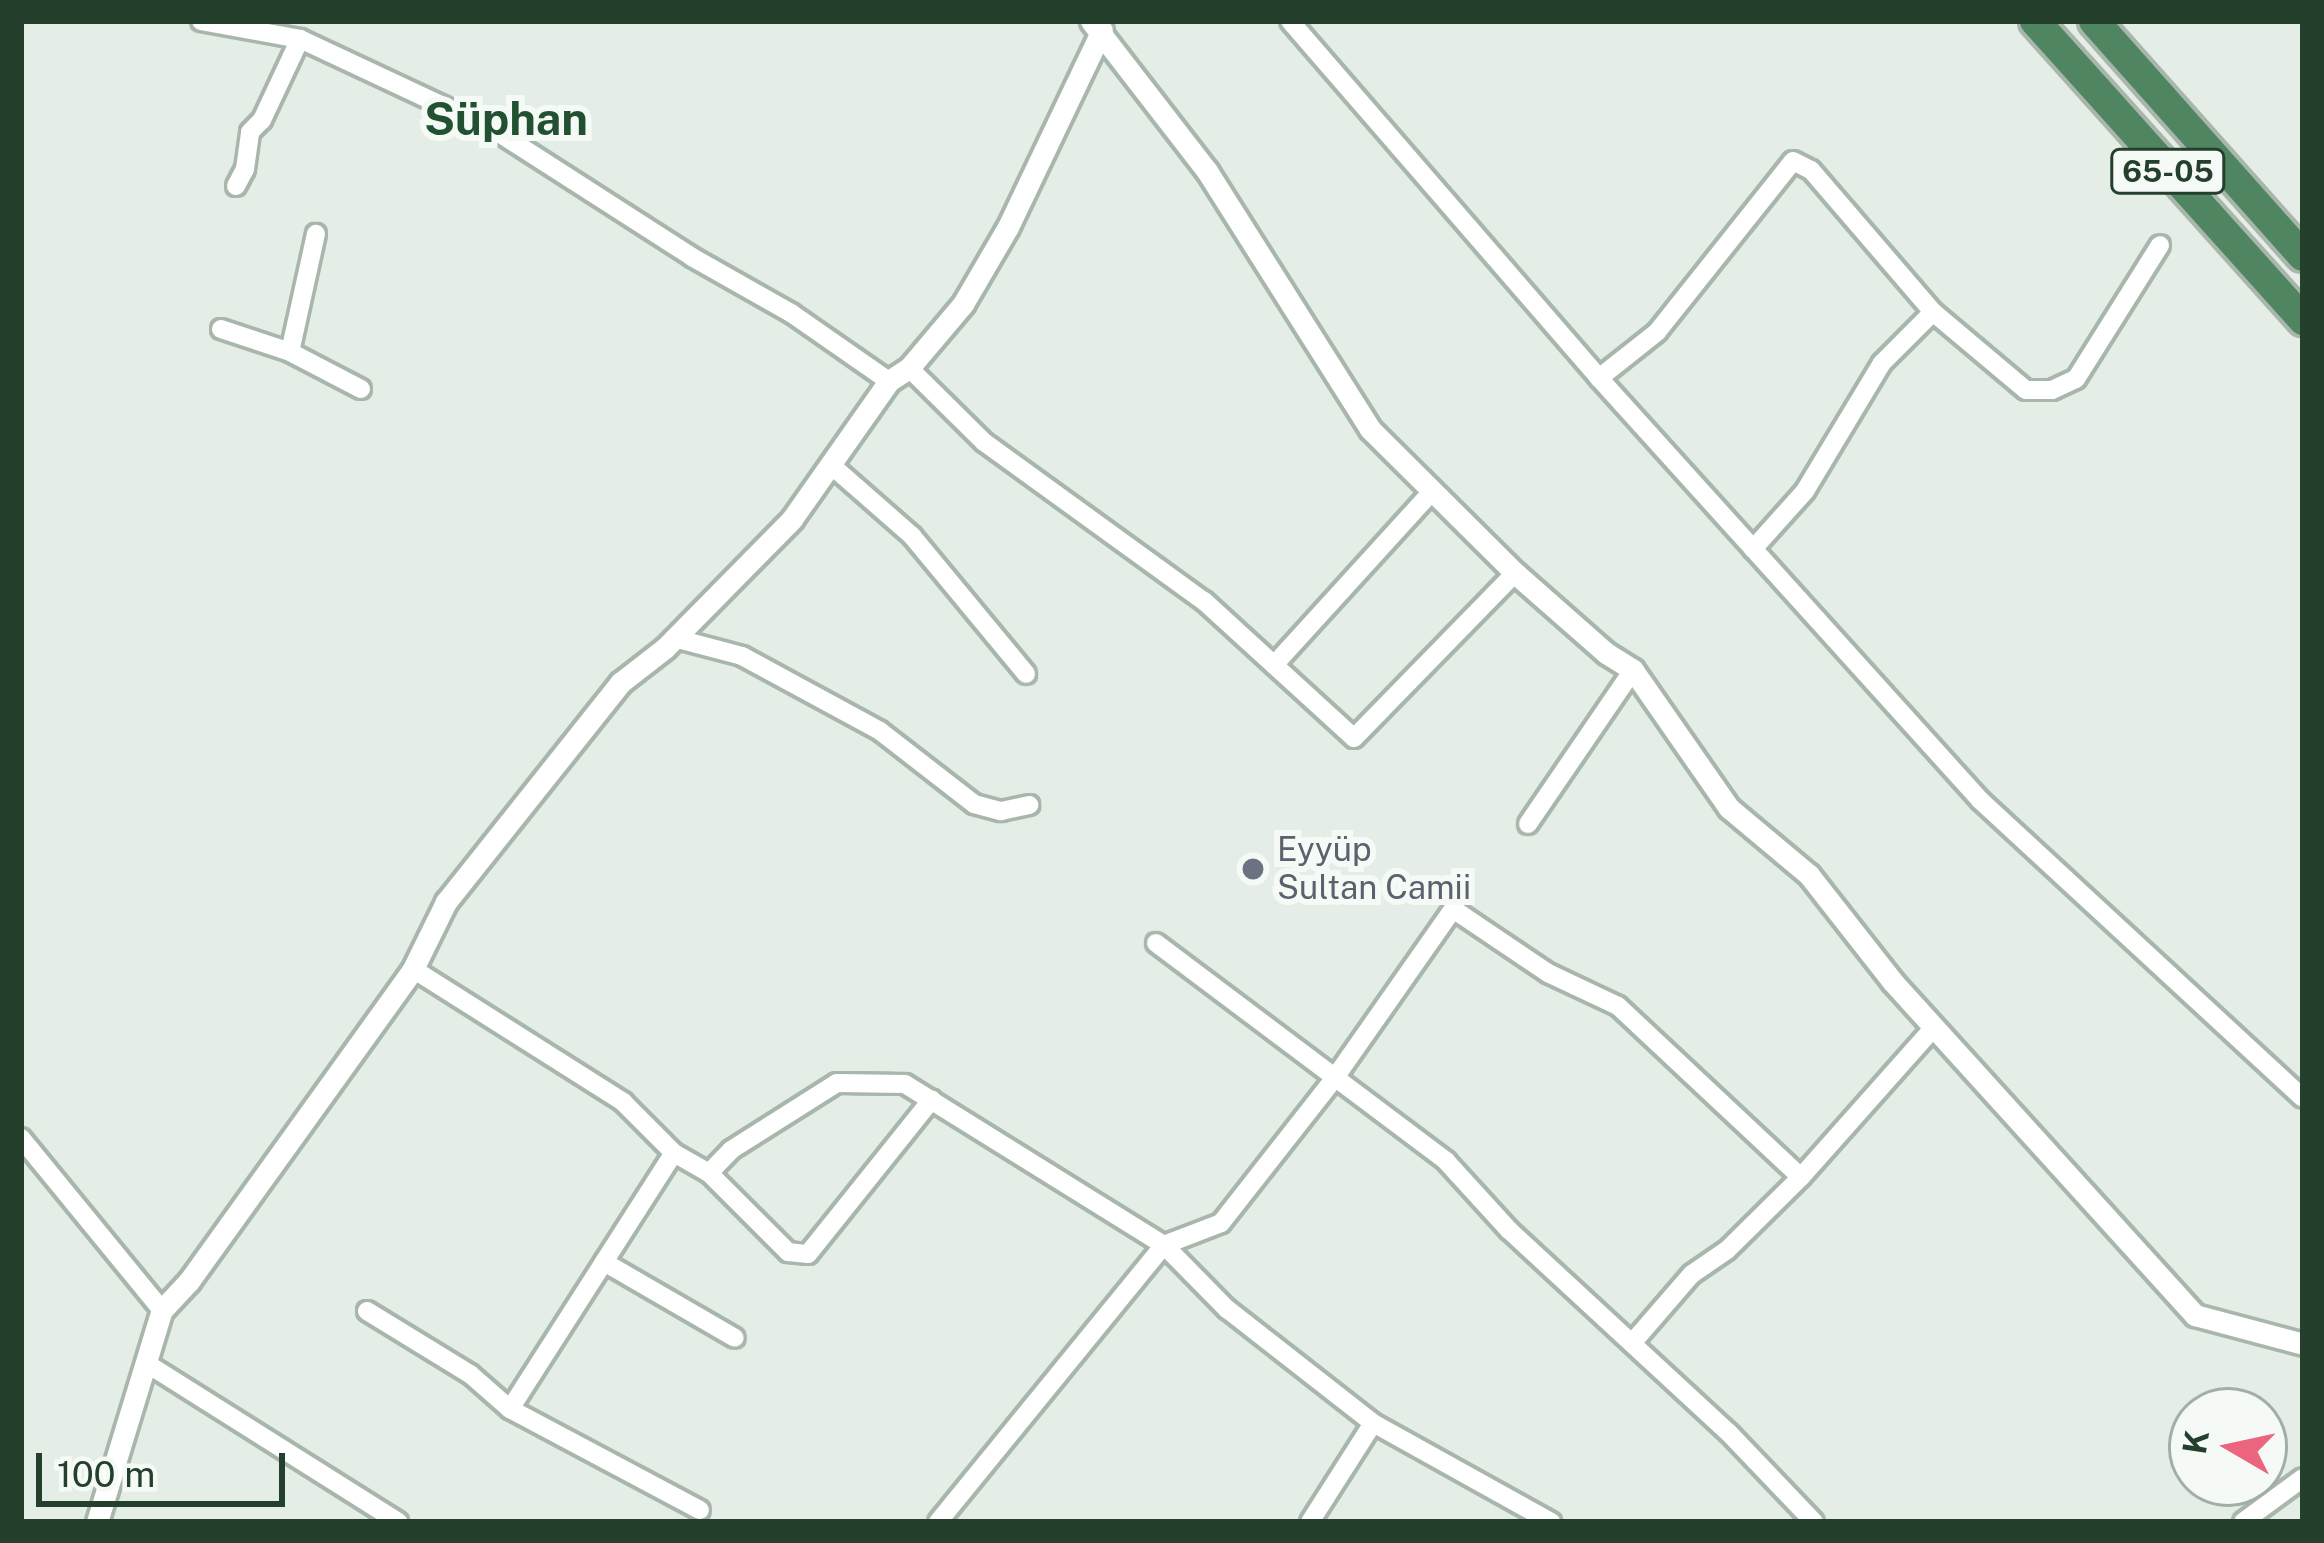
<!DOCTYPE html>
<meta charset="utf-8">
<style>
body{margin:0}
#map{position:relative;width:2324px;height:1543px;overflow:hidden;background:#e5eee6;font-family:"Public Sans",sans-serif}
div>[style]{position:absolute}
.roads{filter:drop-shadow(3px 0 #a8b6ab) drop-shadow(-3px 0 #a8b6ab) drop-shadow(0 3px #a8b6ab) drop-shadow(0 -3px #a8b6ab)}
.minor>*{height:18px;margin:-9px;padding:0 9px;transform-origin:9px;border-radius:9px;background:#fff}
.tertiary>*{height:21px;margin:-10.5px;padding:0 10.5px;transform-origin:10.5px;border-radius:10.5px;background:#fff}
.trunk>*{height:30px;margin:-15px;padding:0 15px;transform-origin:15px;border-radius:15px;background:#4f8661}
.dots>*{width:33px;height:33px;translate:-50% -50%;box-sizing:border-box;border:6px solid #f6faf6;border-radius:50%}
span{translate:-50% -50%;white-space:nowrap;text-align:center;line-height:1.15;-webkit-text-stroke:12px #f6faf6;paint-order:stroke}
.shield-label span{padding:3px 9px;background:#f6faf6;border:3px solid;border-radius:9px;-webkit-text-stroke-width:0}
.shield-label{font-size:30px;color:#253f2d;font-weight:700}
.worship-label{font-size:33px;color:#5b616d}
.left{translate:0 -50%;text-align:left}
.district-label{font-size:45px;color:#215131;font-weight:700}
.frame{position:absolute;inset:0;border:24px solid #253f2d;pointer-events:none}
.north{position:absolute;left:2168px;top:1387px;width:120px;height:120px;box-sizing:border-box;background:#f6faf6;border:3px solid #a2afa6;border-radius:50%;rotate:279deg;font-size:33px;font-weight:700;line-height:48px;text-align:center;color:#253f2d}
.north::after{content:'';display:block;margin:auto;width:42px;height:54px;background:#ec657f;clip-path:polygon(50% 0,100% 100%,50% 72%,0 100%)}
.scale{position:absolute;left:36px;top:1453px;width:249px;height:54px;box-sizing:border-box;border:6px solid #253f2d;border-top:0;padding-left:15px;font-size:36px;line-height:42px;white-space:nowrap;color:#253f2d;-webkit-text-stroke:9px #f6faf6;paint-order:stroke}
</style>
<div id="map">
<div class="roads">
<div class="minor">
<div style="left:201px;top:21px;width:101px;rotate:10.3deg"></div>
<div style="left:300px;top:39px;width:217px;rotate:25.1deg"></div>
<div style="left:496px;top:131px;width:233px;rotate:32.7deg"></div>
<div style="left:692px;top:257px;width:114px;rotate:29.5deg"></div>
<div style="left:791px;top:313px;width:119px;rotate:34.8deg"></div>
<div style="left:1290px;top:21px;width:472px;rotate:49.1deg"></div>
<div style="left:1599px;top:378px;width:569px;rotate:47.92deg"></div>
<div style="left:1980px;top:800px;width:439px;rotate:42.7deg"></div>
<div style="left:236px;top:186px;width:19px;rotate:-62deg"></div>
<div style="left:245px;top:169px;width:37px;rotate:-82deg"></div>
<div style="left:250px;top:132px;width:17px;rotate:-45deg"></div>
<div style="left:262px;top:120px;width:89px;rotate:-64.9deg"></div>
<div style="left:221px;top:329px;width:73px;rotate:18.4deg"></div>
<div style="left:290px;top:352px;width:80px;rotate:27.5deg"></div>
<div style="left:290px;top:352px;width:121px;rotate:-77.6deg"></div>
<div style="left:909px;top:368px;width:105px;rotate:44.6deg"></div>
<div style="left:984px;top:442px;width:271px;rotate:35.9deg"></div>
<div style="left:1204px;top:601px;width:203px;rotate:42.4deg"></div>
<div style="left:1354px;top:738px;width:231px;rotate:-45.7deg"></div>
<div style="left:1599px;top:378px;width:74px;rotate:-38.4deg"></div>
<div style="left:1657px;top:332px;width:218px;rotate:-51.5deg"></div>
<div style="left:1793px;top:161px;width:20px;rotate:27deg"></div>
<div style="left:1811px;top:170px;width:187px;rotate:49.3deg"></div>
<div style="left:1933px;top:312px;width:121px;rotate:40deg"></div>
<div style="left:2026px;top:390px;width:26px"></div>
<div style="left:2052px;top:390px;width:26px;rotate:-25deg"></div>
<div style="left:2076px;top:379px;width:158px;rotate:-57.9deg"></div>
<div style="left:831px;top:465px;width:108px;rotate:41.2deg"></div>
<div style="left:912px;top:536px;width:179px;rotate:50.4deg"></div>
<div style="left:1753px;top:549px;width:78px;rotate:-48.1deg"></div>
<div style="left:1805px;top:491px;width:149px;rotate:-59deg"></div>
<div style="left:1882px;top:363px;width:72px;rotate:-45deg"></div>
<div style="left:674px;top:638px;width:70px;rotate:14.8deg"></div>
<div style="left:742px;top:656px;width:157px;rotate:28.5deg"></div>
<div style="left:880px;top:731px;width:119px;rotate:37.8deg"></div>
<div style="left:974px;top:804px;width:28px;rotate:15deg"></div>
<div style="left:1001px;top:811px;width:29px;rotate:-12deg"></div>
<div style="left:1274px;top:665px;width:236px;rotate:-47.7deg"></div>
<div style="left:1528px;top:824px;width:186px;rotate:-55.7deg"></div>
<div style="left:1156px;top:943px;width:363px;rotate:36.9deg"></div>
<div style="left:1446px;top:1161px;width:93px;rotate:47.6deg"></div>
<div style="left:1509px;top:1230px;width:299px;rotate:42.7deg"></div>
<div style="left:1729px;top:1433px;width:123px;rotate:46.3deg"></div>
<div style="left:413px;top:969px;width:249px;rotate:32.3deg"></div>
<div style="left:623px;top:1102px;width:72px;rotate:45deg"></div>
<div style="left:21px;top:1138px;width:222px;rotate:50.7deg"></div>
<div style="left:709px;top:1173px;width:112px;rotate:45deg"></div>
<div style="left:788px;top:1252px;width:20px;rotate:6deg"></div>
<div style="left:808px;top:1254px;width:198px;rotate:-51.3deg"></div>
<div style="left:604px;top:1262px;width:151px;rotate:30.1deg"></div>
<div style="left:367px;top:1311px;width:121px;rotate:31.5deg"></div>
<div style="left:470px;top:1374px;width:53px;rotate:41.2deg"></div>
<div style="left:510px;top:1409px;width:215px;rotate:28deg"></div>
<div style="left:1633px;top:1342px;width:90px;rotate:-49.1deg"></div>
<div style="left:1692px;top:1274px;width:42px;rotate:-34.4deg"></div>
<div style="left:1727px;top:1250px;width:104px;rotate:-44.6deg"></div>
<div style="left:146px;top:1363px;width:298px;rotate:32.2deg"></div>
<div style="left:510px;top:1409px;width:304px;rotate:-57.4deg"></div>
<div style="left:674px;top:1153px;width:40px;rotate:29.7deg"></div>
<div style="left:709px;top:1173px;width:32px;rotate:-46deg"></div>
<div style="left:731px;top:1150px;width:125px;rotate:-32.3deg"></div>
<div style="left:837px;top:1083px;width:68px;rotate:0.8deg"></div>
<div style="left:905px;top:1084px;width:305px;rotate:31.9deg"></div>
<div style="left:1164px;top:1245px;width:90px;rotate:45.5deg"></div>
<div style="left:1227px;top:1309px;width:185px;rotate:38deg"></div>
<div style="left:1373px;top:1423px;width:204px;rotate:29.1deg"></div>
<div style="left:938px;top:1522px;width:357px;rotate:-50.8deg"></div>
<div style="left:1164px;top:1245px;width:61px;rotate:-21.1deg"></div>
<div style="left:1221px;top:1223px;width:183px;rotate:-51.9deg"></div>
<div style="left:1334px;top:1079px;width:208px;rotate:-55deg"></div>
<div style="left:1453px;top:909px;width:115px;rotate:34deg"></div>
<div style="left:1548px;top:973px;width:77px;rotate:25.2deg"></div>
<div style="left:1618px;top:1006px;width:250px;rotate:43.1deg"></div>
<div style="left:1801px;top:1177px;width:200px;rotate:-48.4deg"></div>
<div style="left:1310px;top:1522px;width:117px;rotate:-57.5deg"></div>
<div style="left:2243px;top:1522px;width:74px;rotate:-36.3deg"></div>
</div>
<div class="tertiary">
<div style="left:1091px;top:21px;width:190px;rotate:52.3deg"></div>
<div style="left:1207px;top:171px;width:305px;rotate:57.7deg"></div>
<div style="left:1370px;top:429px;width:204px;rotate:44.8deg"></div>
<div style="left:1515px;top:573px;width:121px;rotate:41.3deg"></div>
<div style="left:1606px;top:653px;width:32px;rotate:32deg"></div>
<div style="left:1633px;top:670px;width:168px;rotate:55.2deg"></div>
<div style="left:1729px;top:808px;width:104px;rotate:39.9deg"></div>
<div style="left:1809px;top:875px;width:135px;rotate:51.9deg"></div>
<div style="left:1892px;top:981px;width:451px;rotate:47.8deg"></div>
<div style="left:2195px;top:1315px;width:112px;rotate:15deg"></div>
<div style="left:97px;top:1522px;width:222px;rotate:-73deg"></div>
<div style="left:162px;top:1310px;width:40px;rotate:-47deg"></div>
<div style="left:189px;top:1281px;width:384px;rotate:-54.3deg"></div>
<div style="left:413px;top:969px;width:75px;rotate:-63.8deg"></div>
<div style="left:446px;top:902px;width:280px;rotate:-51.5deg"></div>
<div style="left:620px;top:683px;width:57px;rotate:-37.9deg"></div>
<div style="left:665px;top:648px;width:181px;rotate:-45.4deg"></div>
<div style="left:792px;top:519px;width:169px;rotate:-54.9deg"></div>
<div style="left:889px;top:381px;width:24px;rotate:-33deg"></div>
<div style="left:909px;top:368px;width:84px;rotate:-49.8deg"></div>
<div style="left:963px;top:304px;width:89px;rotate:-59.7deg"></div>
<div style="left:1008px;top:227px;width:218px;rotate:-64.5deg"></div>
</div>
<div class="trunk">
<div style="left:2035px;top:21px;width:402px;rotate:48.1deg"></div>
<div style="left:2094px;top:21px;width:314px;rotate:48.4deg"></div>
</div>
</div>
<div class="dots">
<div style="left:1253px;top:869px;background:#6b7280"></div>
</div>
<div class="shield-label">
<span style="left:2168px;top:171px">65-05</span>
</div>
<div class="worship-label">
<span class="left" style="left:1277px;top:869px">Eyyüp<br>Sultan Camii</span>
</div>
<div class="district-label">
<span style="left:506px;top:119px">Süphan</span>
</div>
<div class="frame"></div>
<div class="north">K</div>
<div class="scale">100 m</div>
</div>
